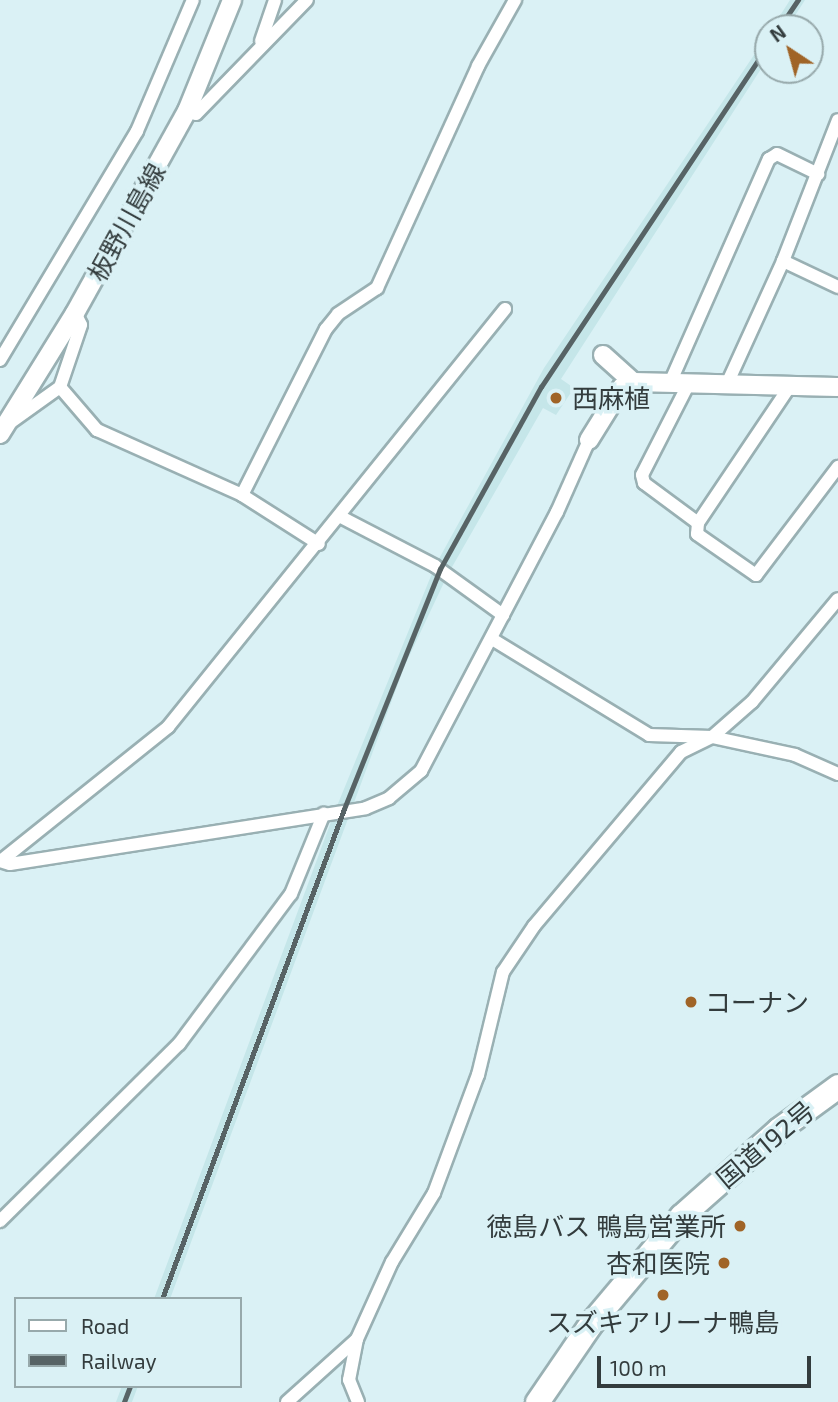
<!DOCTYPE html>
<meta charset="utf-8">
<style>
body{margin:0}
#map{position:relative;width:838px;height:1402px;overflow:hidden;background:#daf1f5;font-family:"Exo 2","Noto Sans JP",sans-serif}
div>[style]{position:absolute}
.built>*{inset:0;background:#c5e6e9}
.roads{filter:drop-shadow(2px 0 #99b0b3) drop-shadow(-2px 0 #99b0b3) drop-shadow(0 2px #99b0b3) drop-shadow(0 -2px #99b0b3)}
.street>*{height:12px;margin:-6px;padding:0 6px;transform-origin:6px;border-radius:6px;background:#fff}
.secondary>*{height:18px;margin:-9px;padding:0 9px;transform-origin:9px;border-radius:9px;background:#fff}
.highway>*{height:23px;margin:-11.5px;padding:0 11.5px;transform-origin:11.5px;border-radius:11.5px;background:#fff}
.rail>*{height:4.5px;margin:-2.25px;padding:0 2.25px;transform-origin:2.25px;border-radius:2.25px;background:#576365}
.dots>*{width:19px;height:19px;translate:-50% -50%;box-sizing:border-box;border:4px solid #daf1f5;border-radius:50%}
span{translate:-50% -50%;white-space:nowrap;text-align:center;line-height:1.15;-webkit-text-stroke:7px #daf1f5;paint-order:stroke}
.street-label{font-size:26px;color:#333c3d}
.poi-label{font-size:26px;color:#333c3d}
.left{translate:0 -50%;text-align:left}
.right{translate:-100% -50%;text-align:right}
.legend{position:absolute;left:14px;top:1297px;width:228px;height:91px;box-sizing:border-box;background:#daf1f5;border:2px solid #97a9ab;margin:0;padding:9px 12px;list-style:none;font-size:21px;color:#333c3d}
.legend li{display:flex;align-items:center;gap:14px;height:35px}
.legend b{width:35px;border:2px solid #97a9ab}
.north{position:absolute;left:754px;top:14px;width:70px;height:70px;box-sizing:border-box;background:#daf1f5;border:2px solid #97a9ab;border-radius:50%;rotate:324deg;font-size:19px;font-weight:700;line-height:28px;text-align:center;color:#333c3d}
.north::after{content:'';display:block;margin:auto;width:24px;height:32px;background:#a06427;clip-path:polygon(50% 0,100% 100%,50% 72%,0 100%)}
.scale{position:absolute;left:597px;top:1356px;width:214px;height:32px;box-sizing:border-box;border:4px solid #333c3d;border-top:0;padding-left:9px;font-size:21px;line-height:24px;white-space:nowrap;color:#333c3d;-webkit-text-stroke:5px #daf1f5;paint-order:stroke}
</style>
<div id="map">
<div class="built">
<div style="clip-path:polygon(790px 0,805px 0,787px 28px,772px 28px)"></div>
<div style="clip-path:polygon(768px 34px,768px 58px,561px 379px,574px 388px,556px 415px,543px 408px,448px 574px,405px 665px,170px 1299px,154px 1299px,335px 811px,435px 566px,544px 368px)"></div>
<div style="clip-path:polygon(122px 1386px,138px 1386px,132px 1402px,116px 1402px)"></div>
</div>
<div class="roads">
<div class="street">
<div style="left:261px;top:41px;width:43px;rotate:-71.1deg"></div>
<div style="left:187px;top:111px;width:9px;rotate:18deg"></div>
<div style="left:196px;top:114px;width:159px;rotate:-45.8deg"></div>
<div style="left:783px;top:261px;width:61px;rotate:25.3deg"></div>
<div style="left:75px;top:313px;width:13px;rotate:63deg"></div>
<div style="left:81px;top:325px;width:65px;rotate:108.7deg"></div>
<div style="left:60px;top:387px;width:57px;rotate:49.3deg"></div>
<div style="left:97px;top:430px;width:159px;rotate:24.1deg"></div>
<div style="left:242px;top:495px;width:91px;rotate:32.5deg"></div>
<div style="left:0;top:360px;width:267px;rotate:-59.1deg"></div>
<div style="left:137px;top:131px;width:142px;rotate:-66.9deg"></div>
<div style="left:670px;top:383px;width:245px;rotate:-66.2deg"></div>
<div style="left:769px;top:159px;width:9px;rotate:-32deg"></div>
<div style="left:777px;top:154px;width:46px;rotate:26deg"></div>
<div style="left:689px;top:383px;width:103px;rotate:117.1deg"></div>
<div style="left:642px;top:475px;width:8px;rotate:76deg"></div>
<div style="left:644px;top:483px;width:67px;rotate:36.5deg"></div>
<div style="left:727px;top:384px;width:135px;rotate:-65.5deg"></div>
<div style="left:783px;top:261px;width:151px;rotate:-68.7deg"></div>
<div style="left:790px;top:386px;width:165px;rotate:123.9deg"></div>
<div style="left:698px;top:523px;width:11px;rotate:95deg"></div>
<div style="left:697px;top:534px;width:72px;rotate:34.8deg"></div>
<div style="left:756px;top:575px;width:136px;rotate:-52.8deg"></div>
<div style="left:11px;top:422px;width:60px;rotate:-35.5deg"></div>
<div style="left:242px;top:495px;width:186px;rotate:-63.2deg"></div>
<div style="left:326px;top:329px;width:19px;rotate:-51deg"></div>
<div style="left:338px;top:314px;width:47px;rotate:-33.7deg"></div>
<div style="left:377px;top:288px;width:244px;rotate:-65.5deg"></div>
<div style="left:478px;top:66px;width:76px;rotate:-60.7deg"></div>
<div style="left:341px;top:517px;width:106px;rotate:27.5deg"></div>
<div style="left:435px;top:566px;width:84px;rotate:35.8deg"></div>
<div style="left:492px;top:639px;width:184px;rotate:31.4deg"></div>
<div style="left:649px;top:735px;width:63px;rotate:1.8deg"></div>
<div style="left:712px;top:737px;width:85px;rotate:12.2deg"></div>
<div style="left:795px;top:755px;width:47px;rotate:23.8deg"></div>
<div style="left:2px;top:860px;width:213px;rotate:-38.7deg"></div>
<div style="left:168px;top:727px;width:537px;rotate:-51.12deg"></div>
<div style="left:0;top:861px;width:10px;rotate:17deg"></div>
<div style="left:10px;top:864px;width:360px;rotate:-8.9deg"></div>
<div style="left:366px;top:808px;width:25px;rotate:-23deg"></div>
<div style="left:389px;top:798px;width:42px;rotate:-40.2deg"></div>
<div style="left:421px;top:771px;width:293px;rotate:-62.3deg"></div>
<div style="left:557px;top:512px;width:79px;rotate:-66deg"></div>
<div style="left:0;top:1221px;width:252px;rotate:-44.7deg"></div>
<div style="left:179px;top:1044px;width:187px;rotate:-53.3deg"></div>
<div style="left:291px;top:894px;width:87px;rotate:-67.8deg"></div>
<div style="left:287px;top:1402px;width:94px;rotate:-42deg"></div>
<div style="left:358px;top:1402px;width:24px;rotate:-112deg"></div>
<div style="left:349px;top:1380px;width:42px;rotate:-79deg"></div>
<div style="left:357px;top:1339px;width:85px;rotate:-65.6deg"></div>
<div style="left:392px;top:1262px;width:81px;rotate:-58.7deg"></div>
<div style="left:434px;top:1193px;width:126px;rotate:-69.6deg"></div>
<div style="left:478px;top:1075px;width:106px;rotate:-76.4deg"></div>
<div style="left:503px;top:972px;width:55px;rotate:-56deg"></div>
<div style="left:534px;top:926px;width:228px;rotate:-49.8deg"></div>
<div style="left:681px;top:752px;width:34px;rotate:-26deg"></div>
<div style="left:712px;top:737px;width:53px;rotate:-41.2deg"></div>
<div style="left:752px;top:702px;width:134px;rotate:-50.1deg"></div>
</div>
<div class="secondary">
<div style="left:603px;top:355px;width:40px;rotate:42deg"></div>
<div style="left:0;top:434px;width:142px;rotate:-58.2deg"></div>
<div style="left:75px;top:313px;width:231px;rotate:-61deg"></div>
<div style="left:187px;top:111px;width:120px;rotate:-67.9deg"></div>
<div style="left:589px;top:440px;width:62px;rotate:-58.1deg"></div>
<div style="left:622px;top:387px;width:12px;rotate:-24deg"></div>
<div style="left:633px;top:382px;width:205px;rotate:1.4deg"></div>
</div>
<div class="highway">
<div style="left:537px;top:1402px;width:96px;rotate:-55.6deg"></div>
<div style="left:591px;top:1323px;width:140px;rotate:-49.9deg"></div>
<div style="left:681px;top:1216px;width:131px;rotate:-41.6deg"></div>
<div style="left:779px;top:1129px;width:73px;rotate:-36.1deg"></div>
</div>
</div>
<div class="rail">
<div style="left:779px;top:28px;width:34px;rotate:-56deg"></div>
<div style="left:162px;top:1299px;width:523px;rotate:-69.62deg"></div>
<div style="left:344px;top:809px;width:258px;rotate:-68.2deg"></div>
<div style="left:440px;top:569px;width:208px;rotate:-61deg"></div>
<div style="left:541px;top:387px;width:410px;rotate:-56.4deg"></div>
<div style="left:124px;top:1402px;width:17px;rotate:-69deg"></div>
</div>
<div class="dots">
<div style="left:556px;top:398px;background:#a06427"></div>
<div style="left:691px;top:1002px;background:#a06427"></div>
<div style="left:740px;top:1226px;background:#a06427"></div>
<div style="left:724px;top:1263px;background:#a06427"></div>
<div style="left:663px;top:1295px;background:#a06427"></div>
</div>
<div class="street-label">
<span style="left:126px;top:222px;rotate:-61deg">板野川島線</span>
<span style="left:765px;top:1144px;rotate:-40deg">国道192号</span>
</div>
<div class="poi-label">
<span class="left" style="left:572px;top:398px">西麻植</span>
<span class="left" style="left:705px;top:1002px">コーナン</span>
<span class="right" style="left:726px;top:1226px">徳島バス 鴨島営業所</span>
<span class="right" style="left:710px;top:1263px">杏和医院</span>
<span style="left:663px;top:1322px">スズキアリーナ鴨島</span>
</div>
<ul class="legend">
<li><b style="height:9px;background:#fff"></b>Road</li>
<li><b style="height:9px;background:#576365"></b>Railway</li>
</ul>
<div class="north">N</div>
<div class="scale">100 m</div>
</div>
